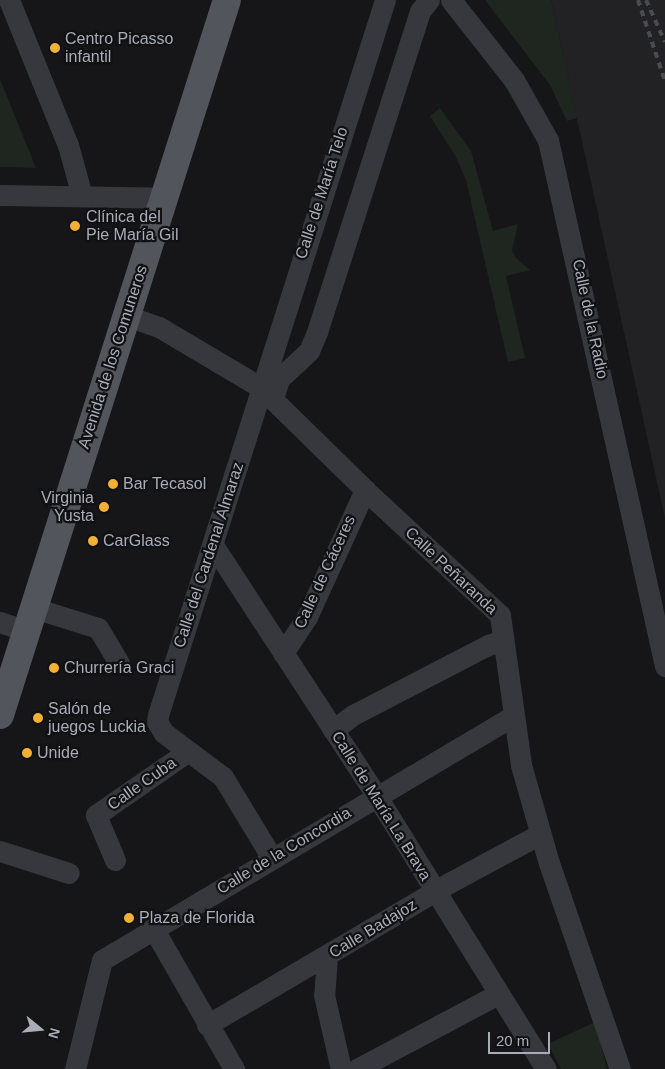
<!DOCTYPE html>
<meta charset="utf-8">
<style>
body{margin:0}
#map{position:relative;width:665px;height:1069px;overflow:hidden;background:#161618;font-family:Arial,sans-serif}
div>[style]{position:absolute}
.built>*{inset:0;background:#222225}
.green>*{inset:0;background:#1e261f}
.minor>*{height:21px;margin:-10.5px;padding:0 10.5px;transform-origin:10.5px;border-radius:10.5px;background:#37383d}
.primary>*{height:28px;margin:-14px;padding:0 14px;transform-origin:14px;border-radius:14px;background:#53555c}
.rail>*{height:4px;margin-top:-2px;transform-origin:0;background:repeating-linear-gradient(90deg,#4a4c52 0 6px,transparent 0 11px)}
.dots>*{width:14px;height:14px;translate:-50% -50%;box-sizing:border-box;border:2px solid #111113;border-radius:50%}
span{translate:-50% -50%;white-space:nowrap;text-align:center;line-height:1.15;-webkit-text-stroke:4.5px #111113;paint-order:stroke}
.poi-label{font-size:16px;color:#a8adb8}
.left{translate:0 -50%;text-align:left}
.right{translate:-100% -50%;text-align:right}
.street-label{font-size:16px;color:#a8adb8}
.north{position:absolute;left:15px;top:1004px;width:50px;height:50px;-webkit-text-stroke:4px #111113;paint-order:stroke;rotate:107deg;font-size:14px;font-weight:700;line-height:20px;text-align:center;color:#a8adb8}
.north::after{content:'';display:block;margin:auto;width:18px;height:22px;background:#a8adb8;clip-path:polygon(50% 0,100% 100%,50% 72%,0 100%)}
.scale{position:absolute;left:488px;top:1032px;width:62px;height:22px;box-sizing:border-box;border:2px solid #a8adb8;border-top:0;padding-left:6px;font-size:15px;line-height:18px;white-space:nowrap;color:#a8adb8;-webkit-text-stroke:4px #111113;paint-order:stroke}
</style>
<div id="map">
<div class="built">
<div style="clip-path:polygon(551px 0,665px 0,665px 518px,616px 296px)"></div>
</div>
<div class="green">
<div style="clip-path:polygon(485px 0,551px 0,577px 118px,567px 121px,550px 85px)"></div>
<div style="clip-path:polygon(0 79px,36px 168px,0 167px)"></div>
<div style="clip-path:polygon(440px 108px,471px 151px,493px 231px,518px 224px,512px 250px,516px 258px,530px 270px,506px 276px,525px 358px,508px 362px,466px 180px,456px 157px,430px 116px)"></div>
<div style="clip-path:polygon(595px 1022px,607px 1069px,561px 1069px,548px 1044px)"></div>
</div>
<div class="minor">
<div style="left:9px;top:0;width:157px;rotate:67.9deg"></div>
<div style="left:68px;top:145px;width:53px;rotate:74.6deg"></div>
<div style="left:451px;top:0;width:102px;rotate:51.8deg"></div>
<div style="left:514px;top:80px;width:69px;rotate:60.5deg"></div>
<div style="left:548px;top:140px;width:539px;rotate:77.46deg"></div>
<div style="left:0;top:195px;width:164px;rotate:1deg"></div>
<div style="left:127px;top:316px;width:34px;rotate:19deg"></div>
<div style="left:159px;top:327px;width:117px;rotate:30.7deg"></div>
<div style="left:260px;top:387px;width:147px;rotate:44.4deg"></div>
<div style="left:365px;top:490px;width:184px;rotate:42.8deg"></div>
<div style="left:500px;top:615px;width:151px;rotate:82deg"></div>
<div style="left:521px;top:765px;width:102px;rotate:74.1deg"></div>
<div style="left:549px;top:863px;width:218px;rotate:71deg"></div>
<div style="left:273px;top:398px;width:20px;rotate:-72deg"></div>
<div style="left:279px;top:379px;width:41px;rotate:-43deg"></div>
<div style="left:309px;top:351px;width:21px;rotate:-67deg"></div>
<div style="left:317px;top:332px;width:337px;rotate:-72.2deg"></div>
<div style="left:420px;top:11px;width:14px;rotate:-51deg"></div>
<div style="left:213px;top:545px;width:298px;rotate:56.9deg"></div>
<div style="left:376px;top:795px;width:322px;rotate:58.2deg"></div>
<div style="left:34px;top:608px;width:67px;rotate:17.4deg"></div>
<div style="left:98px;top:628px;width:41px;rotate:59deg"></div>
<div style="left:0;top:622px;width:28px;rotate:19deg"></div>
<div style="left:283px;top:653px;width:43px;rotate:-56.3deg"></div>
<div style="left:307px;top:617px;width:140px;rotate:-65.5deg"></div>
<div style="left:333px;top:730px;width:25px;rotate:-37deg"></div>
<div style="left:353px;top:715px;width:152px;rotate:-27.4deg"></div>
<div style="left:488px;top:645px;width:16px;rotate:-18deg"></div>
<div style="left:0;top:851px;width:72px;rotate:17.7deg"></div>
<div style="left:272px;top:858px;width:95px;rotate:-121.2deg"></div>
<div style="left:223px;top:777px;width:74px;rotate:-143.3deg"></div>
<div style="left:164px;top:733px;width:13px;rotate:-122deg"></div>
<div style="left:157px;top:722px;width:7px;rotate:-82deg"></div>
<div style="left:158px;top:715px;width:750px;rotate:-72.39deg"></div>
<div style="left:115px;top:860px;width:49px;rotate:-112.9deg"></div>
<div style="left:96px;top:815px;width:111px;rotate:-34.7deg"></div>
<div style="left:153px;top:928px;width:163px;rotate:60.1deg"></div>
<div style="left:327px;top:956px;width:39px;rotate:94deg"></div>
<div style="left:324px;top:995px;width:76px;rotate:77.1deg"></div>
<div style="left:207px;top:1025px;width:281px;rotate:-30.4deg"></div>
<div style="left:449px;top:883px;width:103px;rotate:-28.3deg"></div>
<div style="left:75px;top:1069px;width:112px;rotate:-76.1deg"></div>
<div style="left:102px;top:960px;width:478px;rotate:-30.7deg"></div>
<div style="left:357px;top:1069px;width:160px;rotate:-28deg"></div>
</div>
<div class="primary">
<div style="left:0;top:715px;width:750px;rotate:-72.39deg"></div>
</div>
<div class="rail">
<div style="left:638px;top:0;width:85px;rotate:71.6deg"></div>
<div style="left:646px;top:0;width:46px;rotate:65.7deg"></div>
</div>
<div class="dots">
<div style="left:55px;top:48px;background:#f2b134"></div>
<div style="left:75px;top:226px;background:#f2b134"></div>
<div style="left:113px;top:484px;background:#f2b134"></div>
<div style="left:104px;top:507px;background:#f2b134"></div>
<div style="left:93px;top:541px;background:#f2b134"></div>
<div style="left:54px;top:668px;background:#f2b134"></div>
<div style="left:38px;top:718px;background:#f2b134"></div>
<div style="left:27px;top:753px;background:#f2b134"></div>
<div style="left:129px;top:918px;background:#f2b134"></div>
</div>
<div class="poi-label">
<span class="left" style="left:65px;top:48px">Centro Picasso<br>infantil</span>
<span class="left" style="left:86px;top:226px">Clínica del<br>Pie María Gil</span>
<span class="left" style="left:123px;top:484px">Bar Tecasol</span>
<span class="right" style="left:94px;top:507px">Virginia<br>Yusta</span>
<span class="left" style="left:103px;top:541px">CarGlass</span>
<span class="left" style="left:64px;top:668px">Churrería Graci</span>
<span class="left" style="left:48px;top:718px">Salón de<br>juegos Luckia</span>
<span class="left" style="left:37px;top:753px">Unide</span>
<span class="left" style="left:139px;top:918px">Plaza de Florida</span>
</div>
<div class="street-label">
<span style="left:322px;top:193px;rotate:-72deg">Calle de María Telo</span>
<span style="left:590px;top:319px;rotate:78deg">Calle de la Radio</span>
<span style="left:113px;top:357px;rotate:-72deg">Avenida de los Comuneros</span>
<span style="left:209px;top:555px;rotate:-72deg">Calle del Cardenal Almaraz</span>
<span style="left:451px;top:571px;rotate:43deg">Calle Peñaranda</span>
<span style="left:325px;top:572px;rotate:-65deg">Calle de Cáceres</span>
<span style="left:142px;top:784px;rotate:-35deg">Calle Cuba</span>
<span style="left:381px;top:806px;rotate:58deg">Calle de María La Brava</span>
<span style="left:284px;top:851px;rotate:-31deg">Calle de la Concordia</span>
<span style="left:373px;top:929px;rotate:-31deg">Calle Badajoz</span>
</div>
<div class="north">N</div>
<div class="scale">20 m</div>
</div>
